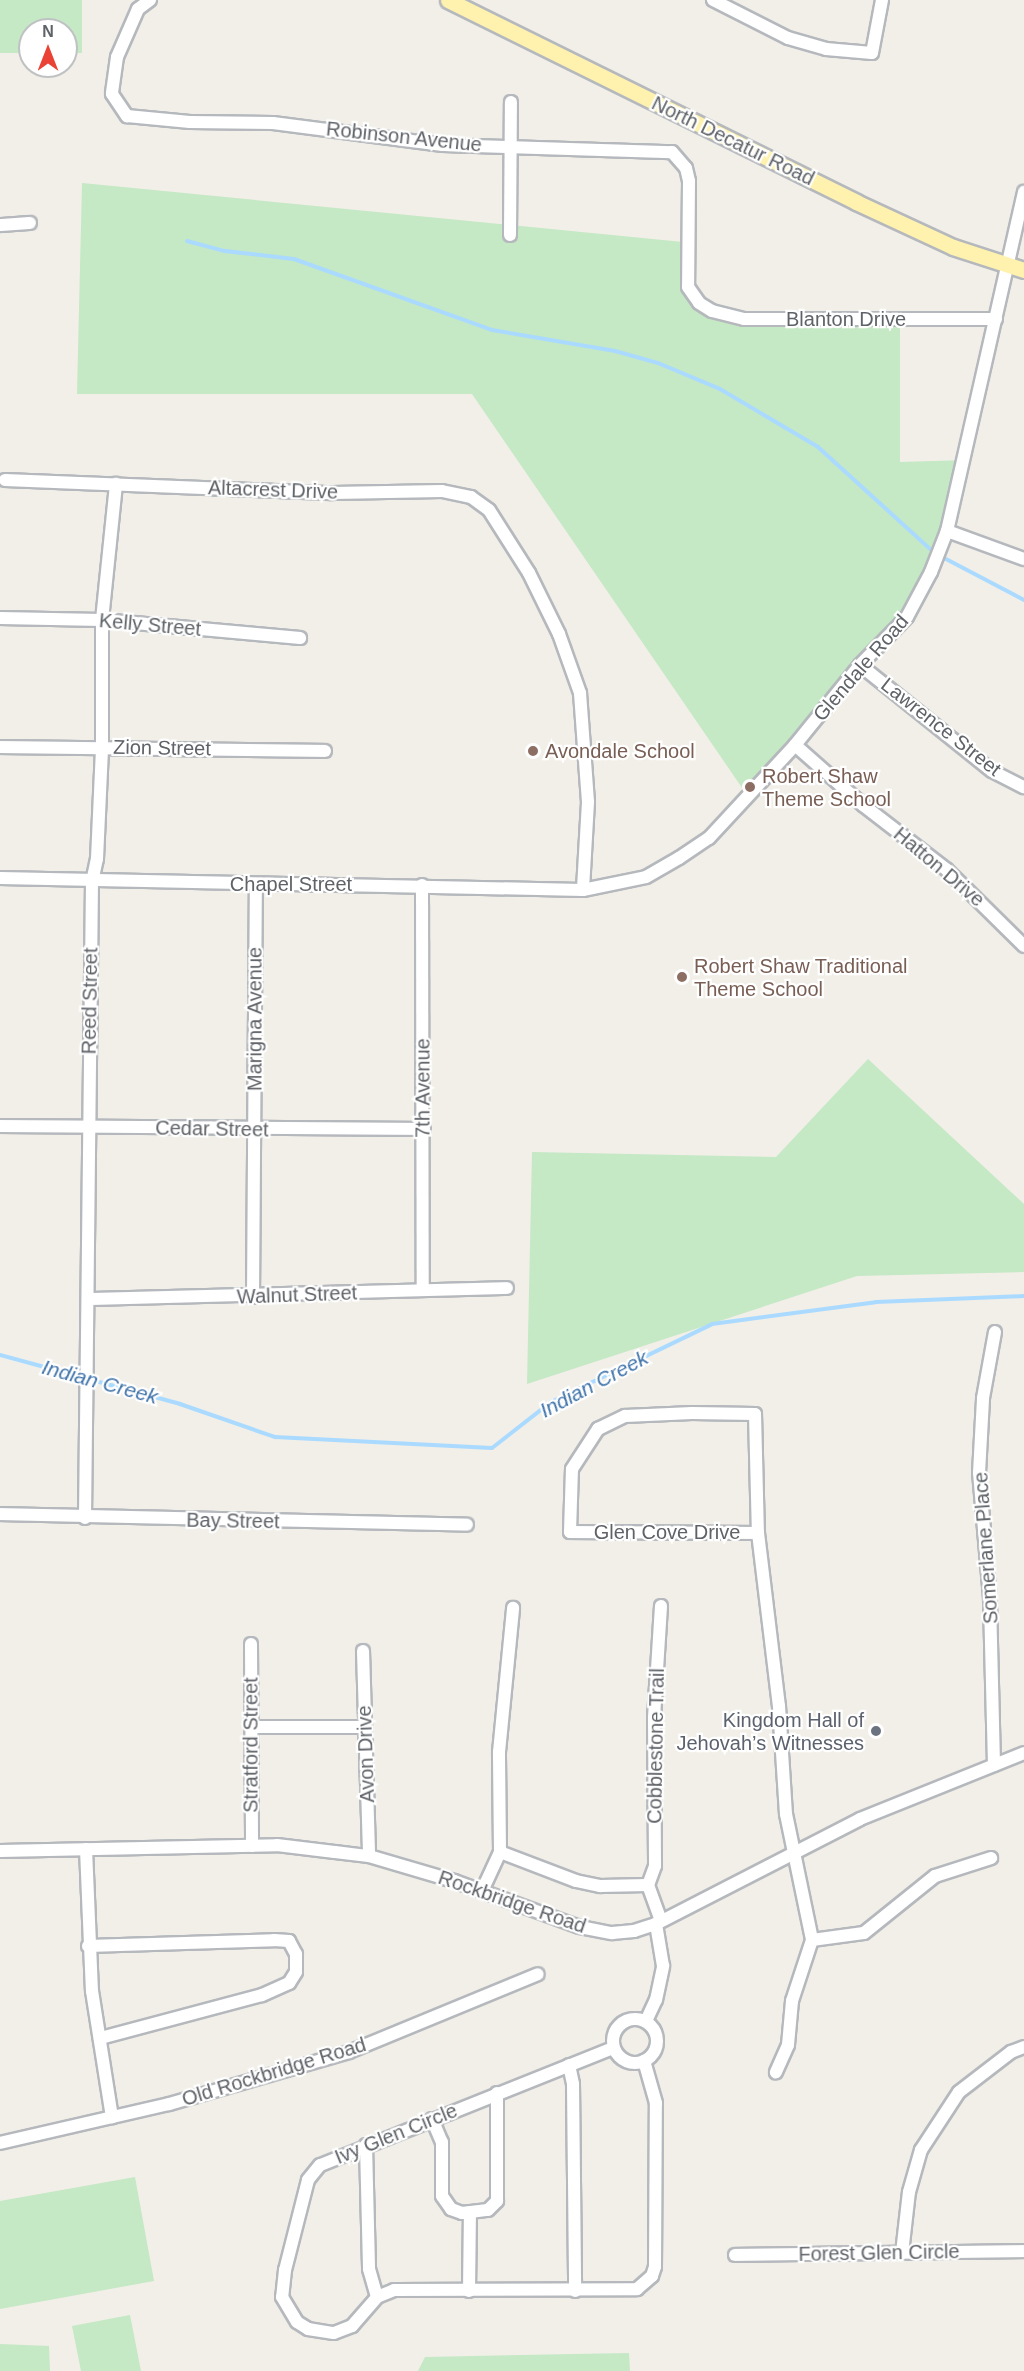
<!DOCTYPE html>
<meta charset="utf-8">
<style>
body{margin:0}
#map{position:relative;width:1024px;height:2371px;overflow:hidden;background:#f1efe8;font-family:Arial,sans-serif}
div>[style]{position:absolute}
.green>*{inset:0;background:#c5e8c5}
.stream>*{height:4px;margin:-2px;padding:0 2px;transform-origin:2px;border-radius:2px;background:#aadaff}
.roads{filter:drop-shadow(2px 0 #b5b8bc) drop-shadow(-2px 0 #b5b8bc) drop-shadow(0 2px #b5b8bc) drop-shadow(0 -2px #b5b8bc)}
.minor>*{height:12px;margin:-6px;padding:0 6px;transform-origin:6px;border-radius:6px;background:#fff}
.minor>.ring{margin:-6px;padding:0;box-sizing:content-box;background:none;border:12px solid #fff;border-radius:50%}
.major>*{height:15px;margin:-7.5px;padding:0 7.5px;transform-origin:7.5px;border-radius:7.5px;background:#fff2af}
.dots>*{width:16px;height:16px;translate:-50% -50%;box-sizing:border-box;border:3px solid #fff;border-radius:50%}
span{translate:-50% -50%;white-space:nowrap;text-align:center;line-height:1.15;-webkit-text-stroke:4.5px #fff;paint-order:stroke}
.street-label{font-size:20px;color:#5f6368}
.education-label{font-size:20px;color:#785e54}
.left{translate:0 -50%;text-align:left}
.worship-label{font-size:20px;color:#5b616d}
.right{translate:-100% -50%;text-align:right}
.water-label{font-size:21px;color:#4174aa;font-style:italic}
.north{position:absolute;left:18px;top:18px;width:60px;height:60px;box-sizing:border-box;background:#fff;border:2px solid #bfc1c3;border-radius:50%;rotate:0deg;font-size:16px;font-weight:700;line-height:24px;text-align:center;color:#5f6368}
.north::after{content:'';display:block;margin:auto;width:21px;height:27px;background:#ea4335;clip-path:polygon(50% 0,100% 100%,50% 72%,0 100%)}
</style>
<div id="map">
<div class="green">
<div style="clip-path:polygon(0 0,82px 0,82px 53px,66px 53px,66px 30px,30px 30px,30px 53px,0 53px)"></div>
<div style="clip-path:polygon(82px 183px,683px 242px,694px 296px,732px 317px,900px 322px,900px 462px,967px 460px,940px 556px,900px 626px,747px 795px,472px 394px,77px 394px)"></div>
<div style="clip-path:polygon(868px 1059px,1024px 1204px,1024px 1272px,857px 1276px,527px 1384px,532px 1152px,776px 1157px)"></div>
<div style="clip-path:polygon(135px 2177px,154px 2281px,0 2309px,0 2201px)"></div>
<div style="clip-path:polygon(130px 2315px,141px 2371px,81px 2371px,72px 2326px)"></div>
<div style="clip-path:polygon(0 2344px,49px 2346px,50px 2371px,0 2371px)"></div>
<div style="clip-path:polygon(629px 2353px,630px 2371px,418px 2371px,425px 2357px)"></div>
</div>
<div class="stream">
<div style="left:187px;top:241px;width:39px;rotate:15deg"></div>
<div style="left:225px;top:251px;width:69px;rotate:6.6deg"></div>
<div style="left:294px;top:259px;width:210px;rotate:19.7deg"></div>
<div style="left:492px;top:330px;width:125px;rotate:9.7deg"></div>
<div style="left:615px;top:351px;width:45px;rotate:15.6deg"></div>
<div style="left:658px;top:363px;width:67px;rotate:22.8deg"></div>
<div style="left:720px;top:389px;width:114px;rotate:30.6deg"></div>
<div style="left:818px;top:447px;width:151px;rotate:42.3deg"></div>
<div style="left:946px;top:559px;width:88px;rotate:27.7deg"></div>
<div style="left:0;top:1355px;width:187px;rotate:15.2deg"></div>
<div style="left:180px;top:1404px;width:101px;rotate:19.2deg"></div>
<div style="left:275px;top:1437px;width:217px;rotate:2.9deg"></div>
<div style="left:492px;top:1448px;width:75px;rotate:-37.9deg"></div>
<div style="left:551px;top:1402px;width:179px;rotate:-25.8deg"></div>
<div style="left:712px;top:1324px;width:165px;rotate:-7.6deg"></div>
<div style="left:876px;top:1302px;width:148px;rotate:-2.3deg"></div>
</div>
<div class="roads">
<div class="minor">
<div style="left:150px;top:0;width:15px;rotate:143deg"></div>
<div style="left:138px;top:9px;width:52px;rotate:113.6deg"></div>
<div style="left:117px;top:57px;width:37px;rotate:98deg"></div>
<div style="left:112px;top:94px;width:27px;rotate:56deg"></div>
<div style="left:127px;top:116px;width:63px;rotate:5.4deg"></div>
<div style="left:190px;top:122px;width:83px;rotate:0.7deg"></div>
<div style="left:273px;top:123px;width:171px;rotate:7.4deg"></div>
<div style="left:443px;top:145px;width:229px;rotate:1.8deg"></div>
<div style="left:672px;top:152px;width:21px;rotate:49deg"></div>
<div style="left:686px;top:168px;width:13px;rotate:77deg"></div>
<div style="left:689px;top:181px;width:106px;rotate:90.5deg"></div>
<div style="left:688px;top:287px;width:19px;rotate:55deg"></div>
<div style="left:699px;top:303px;width:15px;rotate:32deg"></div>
<div style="left:712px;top:311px;width:33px;rotate:14deg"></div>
<div style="left:744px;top:319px;width:252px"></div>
<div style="left:713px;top:0;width:84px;rotate:26.9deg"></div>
<div style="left:788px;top:38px;width:40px;rotate:16deg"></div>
<div style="left:826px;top:49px;width:46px;rotate:5deg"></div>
<div style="left:872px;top:53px;width:54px;rotate:-79.3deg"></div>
<div style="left:0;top:225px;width:30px;rotate:-4deg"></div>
<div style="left:510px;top:235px;width:133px;rotate:-89.6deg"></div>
<div style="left:5px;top:480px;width:328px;rotate:2.3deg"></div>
<div style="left:333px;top:493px;width:109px;rotate:-1.1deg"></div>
<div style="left:442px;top:491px;width:30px;rotate:12deg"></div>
<div style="left:471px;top:497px;width:22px;rotate:36deg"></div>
<div style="left:489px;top:510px;width:75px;rotate:57.6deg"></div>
<div style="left:529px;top:573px;width:68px;rotate:63.8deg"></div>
<div style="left:559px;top:634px;width:63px;rotate:70.4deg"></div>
<div style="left:580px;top:693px;width:109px;rotate:85.8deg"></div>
<div style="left:588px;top:802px;width:88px;rotate:93.3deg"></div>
<div style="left:947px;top:531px;width:82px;rotate:20deg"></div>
<div style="left:0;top:618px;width:102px;rotate:1.1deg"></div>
<div style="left:102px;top:620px;width:199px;rotate:5.2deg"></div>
<div style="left:860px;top:665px;width:169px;rotate:38.8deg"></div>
<div style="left:992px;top:771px;width:36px;rotate:27deg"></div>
<div style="left:795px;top:745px;width:91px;rotate:41.4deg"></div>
<div style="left:863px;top:805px;width:106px;rotate:37.7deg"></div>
<div style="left:947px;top:870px;width:108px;rotate:44.6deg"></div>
<div style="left:0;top:747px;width:325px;rotate:0.7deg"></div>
<div style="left:0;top:878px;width:583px;rotate:1.18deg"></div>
<div style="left:583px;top:890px;width:64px;rotate:-11.7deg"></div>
<div style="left:646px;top:877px;width:38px;rotate:-30deg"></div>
<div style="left:679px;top:858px;width:36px;rotate:-34deg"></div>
<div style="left:709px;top:838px;width:127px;rotate:-47.2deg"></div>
<div style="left:795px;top:745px;width:103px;rotate:-50.9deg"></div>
<div style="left:860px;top:665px;width:67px;rotate:-45.6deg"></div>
<div style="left:907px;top:617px;width:51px;rotate:-61.9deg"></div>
<div style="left:931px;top:572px;width:44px;rotate:-68.7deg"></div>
<div style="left:947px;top:531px;width:348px;rotate:-77.2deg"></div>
<div style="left:422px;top:885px;width:405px;rotate:89.9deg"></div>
<div style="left:0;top:1126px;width:424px;rotate:0.4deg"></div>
<div style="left:253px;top:1297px;width:413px;rotate:-89.6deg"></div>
<div style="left:88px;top:1299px;width:419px;rotate:-1.5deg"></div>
<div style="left:692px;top:1413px;width:63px;rotate:0.9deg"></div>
<div style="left:755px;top:1414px;width:119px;rotate:88.6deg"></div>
<div style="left:758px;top:1533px;width:188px;rotate:-179.7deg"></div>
<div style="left:570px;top:1532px;width:63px;rotate:-88.2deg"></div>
<div style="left:572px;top:1469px;width:48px;rotate:-57deg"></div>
<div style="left:598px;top:1429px;width:30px;rotate:-26deg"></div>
<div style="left:625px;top:1416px;width:67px;rotate:-2.6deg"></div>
<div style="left:0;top:1514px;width:467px;rotate:1.3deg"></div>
<div style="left:85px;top:1518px;width:636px;rotate:-89.37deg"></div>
<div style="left:92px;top:882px;width:24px;rotate:-78deg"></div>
<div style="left:97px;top:859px;width:112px;rotate:-87.4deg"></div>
<div style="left:102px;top:747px;width:127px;rotate:-90deg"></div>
<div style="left:102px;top:620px;width:137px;rotate:-84.1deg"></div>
<div style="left:758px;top:1533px;width:174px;rotate:83.1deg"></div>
<div style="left:779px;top:1706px;width:108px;rotate:86.3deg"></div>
<div style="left:786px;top:1814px;width:129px;rotate:78.3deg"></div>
<div style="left:812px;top:1940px;width:64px;rotate:108.2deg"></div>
<div style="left:792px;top:2001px;width:44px;rotate:95.2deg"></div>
<div style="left:788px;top:2045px;width:30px;rotate:114deg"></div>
<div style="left:661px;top:1606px;width:112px;rotate:93.6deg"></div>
<div style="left:654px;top:1718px;width:148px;rotate:89.6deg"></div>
<div style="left:655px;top:1866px;width:20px;rotate:110deg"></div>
<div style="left:648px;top:1885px;width:38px;rotate:70deg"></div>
<div style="left:251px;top:1644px;width:202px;rotate:89.7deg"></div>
<div style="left:363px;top:1651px;width:205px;rotate:88.3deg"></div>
<div style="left:251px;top:1727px;width:114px"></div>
<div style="left:994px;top:1765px;width:167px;rotate:-91.4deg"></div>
<div style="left:990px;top:1598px;width:125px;rotate:-95deg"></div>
<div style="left:979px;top:1473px;width:75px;rotate:-86.9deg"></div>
<div style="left:983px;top:1398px;width:67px;rotate:-79.7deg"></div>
<div style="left:86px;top:1849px;width:142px;rotate:87.6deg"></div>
<div style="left:92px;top:1991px;width:128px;rotate:81deg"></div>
<div style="left:0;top:1851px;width:277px;rotate:-1.2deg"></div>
<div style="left:277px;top:1845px;width:58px;rotate:6.9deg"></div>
<div style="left:335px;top:1852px;width:34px;rotate:7deg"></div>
<div style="left:369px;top:1856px;width:89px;rotate:16.4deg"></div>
<div style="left:454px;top:1881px;width:134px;rotate:20.1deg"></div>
<div style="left:580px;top:1927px;width:33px;rotate:11deg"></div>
<div style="left:612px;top:1933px;width:22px;rotate:-5deg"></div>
<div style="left:634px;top:1931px;width:23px;rotate:-18deg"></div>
<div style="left:656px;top:1924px;width:229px;rotate:-27.2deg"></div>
<div style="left:860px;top:1819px;width:177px;rotate:-21.9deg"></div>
<div style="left:500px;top:1852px;width:81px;rotate:20.9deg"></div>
<div style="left:576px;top:1881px;width:25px;rotate:12deg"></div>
<div style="left:600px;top:1886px;width:48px;rotate:-1.2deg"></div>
<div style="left:482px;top:1891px;width:43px;rotate:-65.2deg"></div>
<div style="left:500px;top:1852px;width:100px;rotate:-90.6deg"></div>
<div style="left:499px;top:1752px;width:145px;rotate:-84.4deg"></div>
<div style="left:812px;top:1940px;width:52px;rotate:-7.7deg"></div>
<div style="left:864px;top:1933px;width:91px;rotate:-38.8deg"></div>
<div style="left:935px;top:1876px;width:59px;rotate:-17.8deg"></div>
<div style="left:88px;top:1946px;width:186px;rotate:-1.8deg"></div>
<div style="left:274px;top:1940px;width:15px;rotate:4deg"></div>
<div style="left:289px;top:1941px;width:15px;rotate:62deg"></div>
<div style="left:296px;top:1954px;width:18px;rotate:90deg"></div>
<div style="left:296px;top:1972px;width:13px;rotate:122deg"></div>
<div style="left:289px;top:1983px;width:30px;rotate:156deg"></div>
<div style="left:262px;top:1995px;width:168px;rotate:165.1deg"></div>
<div class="ring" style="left:613px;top:2019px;width:32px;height:32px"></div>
<div style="left:646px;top:2021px;width:23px;rotate:-65deg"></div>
<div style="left:656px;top:2000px;width:35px;rotate:-78deg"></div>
<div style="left:663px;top:1966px;width:43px;rotate:-99.5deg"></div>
<div style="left:613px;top:2048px;width:315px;rotate:158.2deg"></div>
<div style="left:320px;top:2165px;width:19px;rotate:129deg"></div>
<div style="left:308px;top:2180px;width:93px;rotate:104.3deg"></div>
<div style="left:285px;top:2270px;width:27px;rotate:96deg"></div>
<div style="left:282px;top:2297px;width:29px;rotate:59deg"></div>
<div style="left:297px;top:2322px;width:13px;rotate:32deg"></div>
<div style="left:308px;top:2329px;width:26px;rotate:9deg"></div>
<div style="left:334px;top:2333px;width:19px;rotate:-21deg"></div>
<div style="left:352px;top:2326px;width:38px;rotate:-49deg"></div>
<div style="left:377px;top:2297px;width:18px;rotate:-22deg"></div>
<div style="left:394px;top:2290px;width:243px;rotate:-0.2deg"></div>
<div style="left:637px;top:2289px;width:20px;rotate:-41deg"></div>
<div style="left:652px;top:2276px;width:9px;rotate:-72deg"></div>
<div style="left:655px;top:2267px;width:164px;rotate:-89.7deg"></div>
<div style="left:656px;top:2103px;width:44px;rotate:-105.9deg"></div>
<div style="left:569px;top:2065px;width:19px;rotate:78deg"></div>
<div style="left:573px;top:2084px;width:207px;rotate:89.4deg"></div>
<div style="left:432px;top:2119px;width:25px;rotate:67deg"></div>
<div style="left:442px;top:2142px;width:54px;rotate:90deg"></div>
<div style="left:442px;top:2196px;width:16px;rotate:55deg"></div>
<div style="left:451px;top:2209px;width:12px;rotate:20deg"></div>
<div style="left:462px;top:2213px;width:26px;rotate:-7deg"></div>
<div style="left:488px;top:2210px;width:13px;rotate:-45deg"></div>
<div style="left:497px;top:2201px;width:108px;rotate:-90deg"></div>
<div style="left:0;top:2143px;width:173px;rotate:-13deg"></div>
<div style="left:169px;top:2104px;width:187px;rotate:-16.1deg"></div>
<div style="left:349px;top:2052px;width:204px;rotate:-22.4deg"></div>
<div style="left:366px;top:2145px;width:124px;rotate:88.6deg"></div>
<div style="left:369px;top:2269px;width:29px;rotate:74deg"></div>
<div style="left:902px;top:2253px;width:61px;rotate:-83.5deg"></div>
<div style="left:909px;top:2192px;width:44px;rotate:-74.1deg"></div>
<div style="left:921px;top:2150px;width:69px;rotate:-56.8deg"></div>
<div style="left:959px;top:2092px;width:66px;rotate:-37.6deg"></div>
<div style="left:1011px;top:2052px;width:14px;rotate:-21deg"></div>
<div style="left:735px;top:2255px;width:289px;rotate:-0.8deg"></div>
<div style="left:469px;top:2291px;width:79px;rotate:-89.3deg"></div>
</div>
<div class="major">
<div style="left:448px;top:0;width:455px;rotate:26.3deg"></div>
<div style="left:856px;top:202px;width:107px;rotate:24.9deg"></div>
<div style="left:953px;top:247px;width:75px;rotate:17.9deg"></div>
</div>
</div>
<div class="dots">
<div style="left:533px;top:751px;background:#8d6e63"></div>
<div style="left:750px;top:787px;background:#8d6e63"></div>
<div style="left:682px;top:977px;background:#8d6e63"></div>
<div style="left:876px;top:1731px;background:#6b7280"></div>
</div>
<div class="street-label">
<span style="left:404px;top:137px;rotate:6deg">Robinson Avenue</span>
<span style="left:733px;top:141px;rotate:26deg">North Decatur Road</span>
<span style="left:846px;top:319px">Blanton Drive</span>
<span style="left:273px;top:490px;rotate:2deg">Altacrest Drive</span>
<span style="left:150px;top:625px;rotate:5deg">Kelly Street</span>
<span style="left:861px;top:668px;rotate:-49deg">Glendale Road</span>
<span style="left:941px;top:727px;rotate:38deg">Lawrence Street</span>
<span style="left:162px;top:748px;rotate:1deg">Zion Street</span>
<span style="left:939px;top:867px;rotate:40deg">Hatton Drive</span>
<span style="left:291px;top:884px">Chapel Street</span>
<span style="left:90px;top:1001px;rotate:-89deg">Reed Street</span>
<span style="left:255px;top:1019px;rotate:-90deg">Marigna Avenue</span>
<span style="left:423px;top:1088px;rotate:-90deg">7th Avenue</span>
<span style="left:212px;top:1129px;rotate:1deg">Cedar Street</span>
<span style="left:297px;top:1295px;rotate:-2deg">Walnut Street</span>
<span style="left:233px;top:1521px;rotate:1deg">Bay Street</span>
<span style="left:667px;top:1532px">Glen Cove Drive</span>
<span style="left:986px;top:1548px;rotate:-94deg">Somerlane Place</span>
<span style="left:251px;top:1745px;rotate:-90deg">Stratford Street</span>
<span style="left:656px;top:1746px;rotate:-89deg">Cobblestone Trail</span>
<span style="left:366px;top:1754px;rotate:-92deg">Avon Drive</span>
<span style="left:512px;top:1902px;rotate:19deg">Rockbridge Road</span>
<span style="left:274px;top:2072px;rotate:-17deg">Old Rockbridge Road</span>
<span style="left:396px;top:2134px;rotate:-22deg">Ivy Glen Circle</span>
<span style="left:879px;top:2253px;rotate:-1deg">Forest Glen Circle</span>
</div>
<div class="education-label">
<span class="left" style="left:545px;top:751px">Avondale School</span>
<span class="left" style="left:762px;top:788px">Robert Shaw<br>Theme School</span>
<span class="left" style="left:694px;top:978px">Robert Shaw Traditional<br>Theme School</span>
</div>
<div class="worship-label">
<span class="right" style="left:864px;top:1732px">Kingdom Hall of<br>Jehovah’s Witnesses</span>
</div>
<div class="water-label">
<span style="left:100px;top:1382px;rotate:15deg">Indian Creek</span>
<span style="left:594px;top:1384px;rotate:-28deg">Indian Creek</span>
</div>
<div class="north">N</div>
</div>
